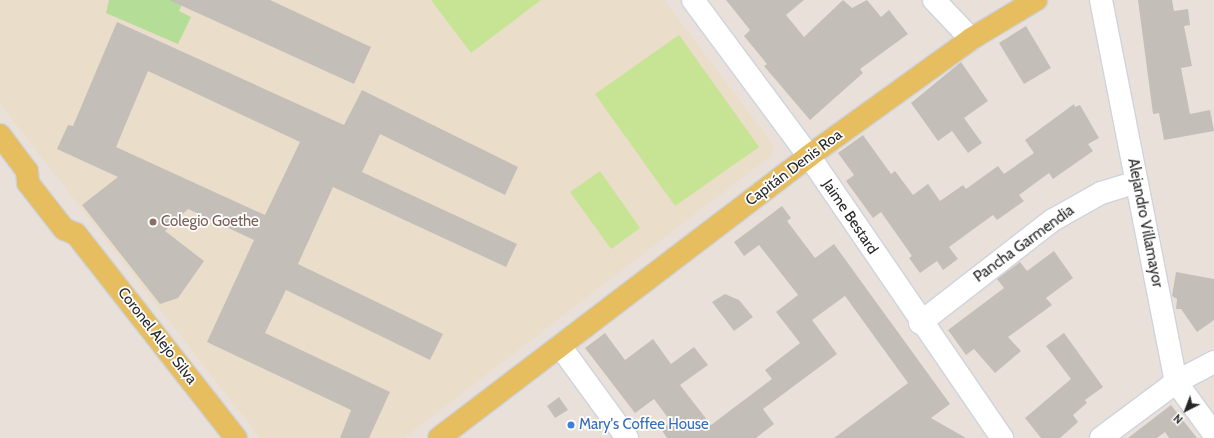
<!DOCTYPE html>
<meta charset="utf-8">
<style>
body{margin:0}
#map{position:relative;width:1214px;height:438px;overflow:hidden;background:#e9e1d9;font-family:Cabin,sans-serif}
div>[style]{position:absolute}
.education>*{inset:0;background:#eaddc9}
.green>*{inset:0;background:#b4dd98}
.pitch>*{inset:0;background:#c7e394}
.building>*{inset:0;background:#c4beb9}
.roads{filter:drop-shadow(1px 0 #ced3df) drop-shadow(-1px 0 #ced3df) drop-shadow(0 1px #ced3df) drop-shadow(0 -1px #ced3df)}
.minor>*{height:22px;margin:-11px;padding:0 11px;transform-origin:11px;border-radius:11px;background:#fff}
.major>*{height:22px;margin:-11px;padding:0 11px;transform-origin:11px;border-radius:11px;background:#e6be60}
.dots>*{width:11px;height:11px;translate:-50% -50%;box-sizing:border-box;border:2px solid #fff;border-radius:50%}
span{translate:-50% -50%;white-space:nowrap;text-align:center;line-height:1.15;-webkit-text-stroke:3.5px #fff;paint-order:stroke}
.street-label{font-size:15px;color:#272727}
.education-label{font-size:15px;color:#785e54}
.left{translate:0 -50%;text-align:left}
.shop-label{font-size:15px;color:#366cbe}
.north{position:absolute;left:1166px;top:390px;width:40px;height:40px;-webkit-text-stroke:3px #fff;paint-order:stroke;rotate:222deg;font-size:11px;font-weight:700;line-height:16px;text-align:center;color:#272727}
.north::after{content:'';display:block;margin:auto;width:14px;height:18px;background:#272727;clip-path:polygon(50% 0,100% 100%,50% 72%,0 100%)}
</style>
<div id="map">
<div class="education">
<div style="clip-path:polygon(evenodd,0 0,109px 0,107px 13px,191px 18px,179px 11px,184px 0,371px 47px,270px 0,431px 0,471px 53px,541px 0,664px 0,775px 147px,773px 154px,404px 438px,369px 438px,390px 392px,265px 333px,286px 290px,430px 360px,443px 334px,298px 264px,333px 187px,265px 215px,68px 125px,57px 149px,254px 240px,252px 363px,351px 410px,340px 438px,260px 438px,0 104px,0 0,117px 23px,161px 42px,324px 116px,300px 142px,148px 71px,126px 123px,83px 103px,117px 23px,0 0,362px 90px,518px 167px,504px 195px,380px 134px,362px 172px,517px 244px,506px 267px,351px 196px,322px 170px,362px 90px)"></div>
</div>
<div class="green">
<div style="clip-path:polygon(109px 0,184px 0,179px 11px,191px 17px,178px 44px,106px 13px)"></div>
</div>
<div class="pitch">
<div style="clip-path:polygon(431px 0,541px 0,471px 53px)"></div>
<div style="clip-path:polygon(679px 35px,759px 147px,675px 206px,595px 94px)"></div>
<div style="clip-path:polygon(600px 171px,640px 228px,611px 249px,570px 192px)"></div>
</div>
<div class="building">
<div style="clip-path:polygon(169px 0,270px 0,371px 47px,354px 84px)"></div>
<div style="clip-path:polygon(726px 0,804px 0,786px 15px,804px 37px,843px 0,852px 8px,867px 0,881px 17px,889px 10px,908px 34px,860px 69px,863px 73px,810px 120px,764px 66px,767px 64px,744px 36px,750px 30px)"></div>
<div style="clip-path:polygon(1138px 0,1172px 0,1174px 11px,1188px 9px,1190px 25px,1184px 26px,1192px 66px,1181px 68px,1190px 114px,1210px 110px,1214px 131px,1164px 140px,1159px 113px,1153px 114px)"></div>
<div style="clip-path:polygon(evenodd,117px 22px,344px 125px,362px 90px,518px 167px,505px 195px,380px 134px,362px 172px,517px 244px,506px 267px,333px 187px,298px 264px,443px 334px,430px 360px,286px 290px,265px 333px,390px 392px,369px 438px,340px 438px,351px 410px,207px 342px,254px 240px,188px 209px,165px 231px,204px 261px,178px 298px,160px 304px,82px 205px,118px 177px,57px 149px,68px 125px,73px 126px,117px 22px,148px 71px,300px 142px,265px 215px,116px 147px,148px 71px)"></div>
<div style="clip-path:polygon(1026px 26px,1051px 68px,1024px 84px,999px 43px)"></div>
<div style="clip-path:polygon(961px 62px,988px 101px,964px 118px,982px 143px,968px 153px,952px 131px,938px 141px,911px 103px)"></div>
<div style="clip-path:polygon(1074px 104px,1075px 107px,1080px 105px,1099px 138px,1088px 144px,1093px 151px,1053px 179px,1049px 173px,1019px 195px,1024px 201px,997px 220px,993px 215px,949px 247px,958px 259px,943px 270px,937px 261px,920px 273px,909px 258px,912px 256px,881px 212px,873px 218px,846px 181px,854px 175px,838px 153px,863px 135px,891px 174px,895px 171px,913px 195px,928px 184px,940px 201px,963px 185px,966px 189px,998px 166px,1004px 174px,1034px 153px,1025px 140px)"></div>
<div style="clip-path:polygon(782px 206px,791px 218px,787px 221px,815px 258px,834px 244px,950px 404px,931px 418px,966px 438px,834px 438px,908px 383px,845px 296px,812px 320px,837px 354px,763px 409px,774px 424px,756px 438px,667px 438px,661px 429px,671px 422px,654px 399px,635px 413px,585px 348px,605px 333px,625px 360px,653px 339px,671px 364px,694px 347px,708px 365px,680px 385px,711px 425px,772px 379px,765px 370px,800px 343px,776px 312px,798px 295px,759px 245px,744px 256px,734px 242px)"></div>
<div style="clip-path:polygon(1054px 251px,1073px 278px,1046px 298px,1052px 305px,1008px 337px,1021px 351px,995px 373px,974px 349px,966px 355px,948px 330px,1004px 288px,997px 279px,1020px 262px,1027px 271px)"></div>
<div style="clip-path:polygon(1176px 272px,1214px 279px,1214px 320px,1197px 332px,1181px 309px,1176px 309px,1177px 299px,1172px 296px)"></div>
<div style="clip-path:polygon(725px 294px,739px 300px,753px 317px,734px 331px,712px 302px)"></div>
<div style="clip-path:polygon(1064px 333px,1103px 387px,1085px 400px,1087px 403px,1073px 415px,1078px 422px,1060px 438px,1041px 438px,1025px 418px,1071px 379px,1046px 346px)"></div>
<div style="clip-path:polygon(559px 397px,568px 410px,555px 418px,547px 406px)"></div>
<div style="clip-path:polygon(1171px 405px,1197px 438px,1169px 438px,1165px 432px,1157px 438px,1128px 438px)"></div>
</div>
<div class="roads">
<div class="minor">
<div style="left:693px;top:0;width:194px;rotate:53.4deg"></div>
<div style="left:809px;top:156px;width:342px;rotate:55.6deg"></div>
<div style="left:934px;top:0;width:54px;rotate:46.5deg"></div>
<div style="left:1101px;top:0;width:389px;rotate:78.9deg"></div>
<div style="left:1176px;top:382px;width:64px;rotate:53.8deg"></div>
<div style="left:920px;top:323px;width:168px;rotate:-37.8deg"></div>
<div style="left:1053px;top:220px;width:55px;rotate:-29.4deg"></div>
<div style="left:1101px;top:193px;width:37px;rotate:-17deg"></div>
<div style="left:560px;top:346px;width:114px;rotate:53.9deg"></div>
<div style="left:1101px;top:438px;width:94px;rotate:-36.7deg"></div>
<div style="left:1176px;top:382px;width:43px;rotate:-27.8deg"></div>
</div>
<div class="major">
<div style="left:0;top:135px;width:45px;rotate:53.1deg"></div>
<div style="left:27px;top:171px;width:12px;rotate:85deg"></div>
<div style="left:28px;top:183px;width:58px;rotate:52deg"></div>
<div style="left:64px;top:229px;width:13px;rotate:23deg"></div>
<div style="left:76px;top:234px;width:259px;rotate:51.9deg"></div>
<div style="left:439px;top:438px;width:465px;rotate:-37.3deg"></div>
<div style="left:809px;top:156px;width:200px;rotate:-35.8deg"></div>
<div style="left:971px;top:39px;width:76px;rotate:-31deg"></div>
</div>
</div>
<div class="dots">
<div style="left:153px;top:222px;background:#8d6e63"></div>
<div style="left:571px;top:425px;background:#3f7fe0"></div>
</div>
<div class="street-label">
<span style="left:794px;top:168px;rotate:-37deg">Capitán Denis Roa</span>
<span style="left:850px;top:217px;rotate:56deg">Jaime Bestard</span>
<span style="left:1145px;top:223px;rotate:79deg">Alejandro Villamayor</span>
<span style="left:1024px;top:244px;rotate:-36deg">Pancha Garmendia</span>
<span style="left:157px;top:336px;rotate:52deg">Coronel Alejo Silva</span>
</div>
<div class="education-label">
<span class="left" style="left:161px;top:222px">Colegio Goethe</span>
</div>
<div class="shop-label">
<span class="left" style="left:579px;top:425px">Mary's Coffee House</span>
</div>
<div class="north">N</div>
</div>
